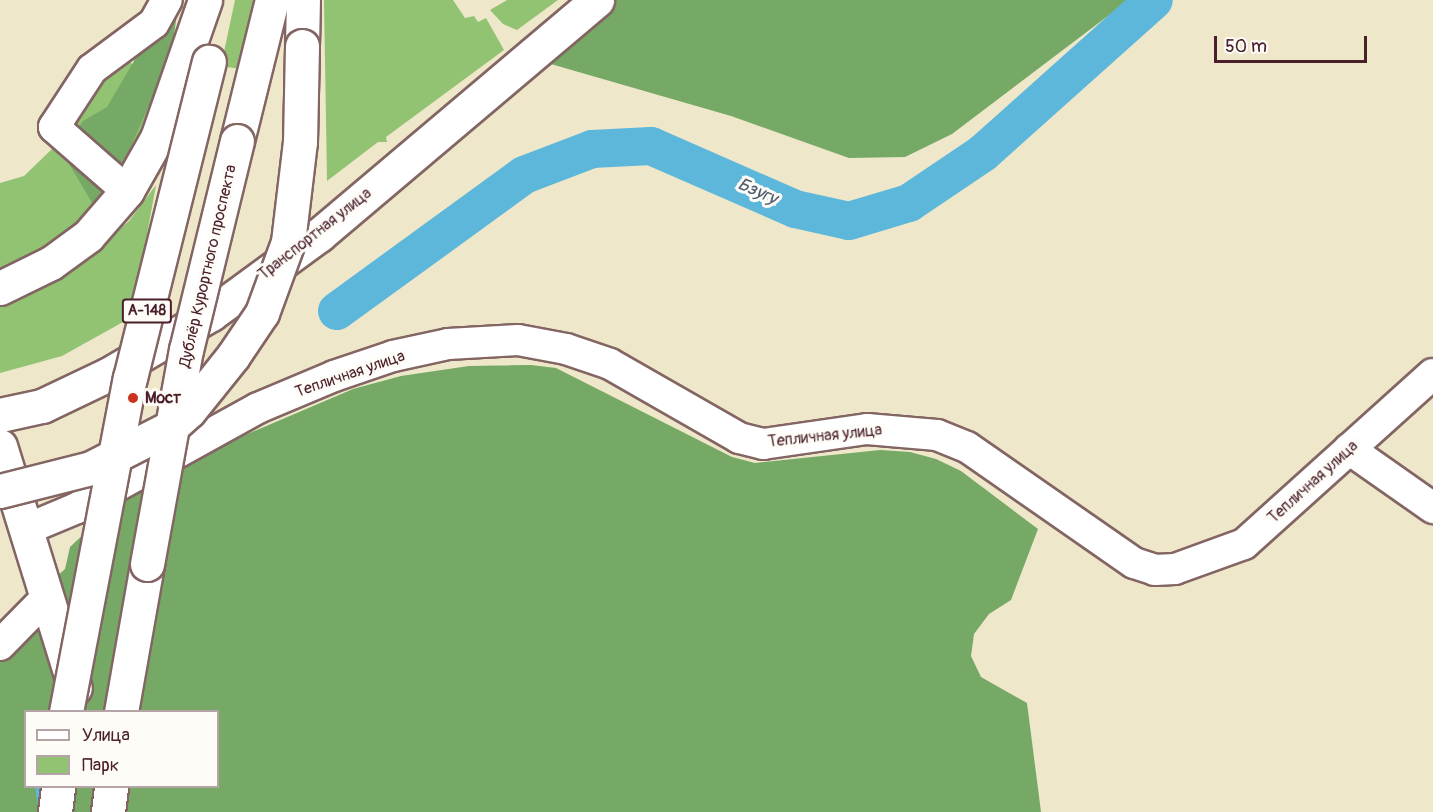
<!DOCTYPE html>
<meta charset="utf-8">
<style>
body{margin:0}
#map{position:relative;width:1433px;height:812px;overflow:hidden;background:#eee7ca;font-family:Pangolin,sans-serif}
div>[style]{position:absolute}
.green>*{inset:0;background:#92c373}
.forest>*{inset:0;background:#75a965}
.stream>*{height:6px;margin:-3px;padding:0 3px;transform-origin:3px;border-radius:3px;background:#5db7db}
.river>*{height:38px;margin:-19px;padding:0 19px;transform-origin:19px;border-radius:19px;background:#5db7db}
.roads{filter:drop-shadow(2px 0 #836563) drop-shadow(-2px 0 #836563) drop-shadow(0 2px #836563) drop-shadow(0 -2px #836563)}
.minor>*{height:30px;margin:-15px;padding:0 15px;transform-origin:15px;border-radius:15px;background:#fff}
.major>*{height:33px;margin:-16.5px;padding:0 16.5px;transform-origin:16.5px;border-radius:16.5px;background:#fff}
.bridges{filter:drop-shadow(2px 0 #836563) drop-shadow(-2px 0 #836563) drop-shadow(0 2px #836563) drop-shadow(0 -2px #836563)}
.major-bridge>*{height:33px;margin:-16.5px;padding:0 16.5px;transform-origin:16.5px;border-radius:16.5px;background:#fff}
.dots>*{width:16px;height:16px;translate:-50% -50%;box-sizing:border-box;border:3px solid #fdfcf7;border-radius:50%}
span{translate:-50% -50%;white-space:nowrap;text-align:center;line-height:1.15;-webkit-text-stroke:6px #fdfcf7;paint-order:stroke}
.shield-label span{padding:2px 4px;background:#fdfcf7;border:2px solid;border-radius:4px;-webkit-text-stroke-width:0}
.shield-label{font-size:15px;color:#4a1f2b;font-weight:700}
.street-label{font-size:16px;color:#4a1f2b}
.poi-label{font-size:16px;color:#4a1f2b;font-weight:700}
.left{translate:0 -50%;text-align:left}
.water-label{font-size:18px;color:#525c71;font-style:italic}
.legend{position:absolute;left:24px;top:710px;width:195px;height:78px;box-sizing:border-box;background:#fdfcf7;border:2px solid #b5a4a5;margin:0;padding:8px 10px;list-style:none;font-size:18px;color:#4a1f2b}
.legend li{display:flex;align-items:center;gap:12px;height:30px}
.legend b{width:30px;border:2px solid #b5a4a5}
.scale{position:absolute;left:1214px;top:36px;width:153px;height:27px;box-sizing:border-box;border:3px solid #4a1f2b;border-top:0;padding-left:8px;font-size:18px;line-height:21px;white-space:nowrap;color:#4a1f2b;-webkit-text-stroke:4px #fdfcf7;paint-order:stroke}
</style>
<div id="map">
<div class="green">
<div style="clip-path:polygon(235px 0,259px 0,240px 69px,221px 66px)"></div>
<div style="clip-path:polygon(324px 0,453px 0,465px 18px,474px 16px,478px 22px,486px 18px,504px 50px,386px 137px,387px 142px,378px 142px,327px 181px)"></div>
<div style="clip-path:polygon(507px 0,558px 0,517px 30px,503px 24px,490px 10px)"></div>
<div style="clip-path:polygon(125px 57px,157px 88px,144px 131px,123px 173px,67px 119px)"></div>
<div style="clip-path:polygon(52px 149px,61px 149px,105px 185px,92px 221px,0 274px,0 183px,24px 176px)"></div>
<div style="clip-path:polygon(156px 185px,132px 317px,62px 356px,0 373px,0 302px,19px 299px,67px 275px,129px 221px)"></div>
</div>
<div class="forest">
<div style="clip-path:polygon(152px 0,179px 0,171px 56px,100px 216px,69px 164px,69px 141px,83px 121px,107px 107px,134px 61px)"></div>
<div style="clip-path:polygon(597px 0,1129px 0,952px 134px,905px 157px,849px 158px,731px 116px,530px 58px)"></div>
<div style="clip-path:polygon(evenodd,531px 365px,556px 368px,732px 457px,755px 463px,880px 450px,910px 452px,936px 459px,961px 471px,1038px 529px,1011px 600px,989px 614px,974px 634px,971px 656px,981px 677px,1027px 703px,1041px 812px,0 812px,0 628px,65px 569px,70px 547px,137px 484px,213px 440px,224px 444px,353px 389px,401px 376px,469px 366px,531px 365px,26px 712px,218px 712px,218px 786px,26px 786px,26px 712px)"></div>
</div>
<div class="stream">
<div style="left:38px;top:786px;width:22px;rotate:82deg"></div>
</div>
<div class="river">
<div style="left:337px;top:311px;width:231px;rotate:-36deg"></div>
<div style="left:524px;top:175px;width:73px;rotate:-20.9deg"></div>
<div style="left:592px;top:149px;width:59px;rotate:-2.9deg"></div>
<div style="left:651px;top:146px;width:157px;rotate:23.6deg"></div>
<div style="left:795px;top:209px;width:55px;rotate:12.5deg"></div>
<div style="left:849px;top:221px;width:63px;rotate:-16.7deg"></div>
<div style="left:909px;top:203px;width:89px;rotate:-34deg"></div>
<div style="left:983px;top:153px;width:229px;rotate:-41.8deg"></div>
</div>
<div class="roads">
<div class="minor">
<div style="left:127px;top:191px;width:97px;rotate:-138.8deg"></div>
<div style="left:54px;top:127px;width:69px;rotate:-56.8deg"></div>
<div style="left:92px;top:69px;width:77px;rotate:-36.6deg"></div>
<div style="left:154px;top:23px;width:26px;rotate:-61deg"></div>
<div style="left:1349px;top:449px;width:103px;rotate:35.1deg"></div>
<div style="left:27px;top:529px;width:54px;rotate:-22.8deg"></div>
<div style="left:77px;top:508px;width:207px;rotate:-28.9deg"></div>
<div style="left:258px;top:408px;width:82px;rotate:-22.8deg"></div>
<div style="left:334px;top:376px;width:62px;rotate:-18.7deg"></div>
<div style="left:393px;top:356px;width:56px;rotate:-12.3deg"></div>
<div style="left:448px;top:344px;width:70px;rotate:-3.3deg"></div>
<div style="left:518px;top:340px;width:49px;rotate:10.6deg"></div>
<div style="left:566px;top:349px;width:46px;rotate:18.8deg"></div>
<div style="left:610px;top:364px;width:149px;rotate:29.8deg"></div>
<div style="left:739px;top:438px;width:25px;rotate:14deg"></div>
<div style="left:763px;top:444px;width:105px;rotate:-8.2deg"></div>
<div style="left:867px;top:429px;width:70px;rotate:4.9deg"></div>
<div style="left:937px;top:435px;width:32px;rotate:22deg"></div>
<div style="left:967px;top:447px;width:203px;rotate:34.8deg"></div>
<div style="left:1134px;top:563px;width:22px;rotate:18deg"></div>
<div style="left:1155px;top:570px;width:20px;rotate:-3deg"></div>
<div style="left:1175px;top:569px;width:73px;rotate:-19.9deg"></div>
<div style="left:1244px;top:544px;width:254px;rotate:-42deg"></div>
<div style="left:0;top:645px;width:67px;rotate:-45.6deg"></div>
</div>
<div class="major">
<div style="left:302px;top:46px;width:46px;rotate:-88.8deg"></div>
<div style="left:237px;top:141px;width:145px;rotate:-76.1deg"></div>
<div style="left:0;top:288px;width:57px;rotate:-26.1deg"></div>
<div style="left:51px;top:263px;width:46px;rotate:-36.1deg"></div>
<div style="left:88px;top:236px;width:60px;rotate:-49.1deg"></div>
<div style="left:127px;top:191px;width:61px;rotate:-60.5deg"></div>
<div style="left:157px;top:138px;width:146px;rotate:-70.8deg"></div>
<div style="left:0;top:415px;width:43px;rotate:-12.1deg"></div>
<div style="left:42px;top:406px;width:74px;rotate:-25.5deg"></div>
<div style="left:109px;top:374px;width:118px;rotate:-30.5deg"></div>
<div style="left:211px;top:314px;width:134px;rotate:-36.2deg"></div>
<div style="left:319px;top:235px;width:364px;rotate:-40.2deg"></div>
<div style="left:0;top:446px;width:253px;rotate:72.8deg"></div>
<div style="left:121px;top:712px;width:150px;rotate:-80deg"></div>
<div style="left:55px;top:812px;width:26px;rotate:-83deg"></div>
</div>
</div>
<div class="bridges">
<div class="major-bridge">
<div style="left:0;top:491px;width:94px;rotate:-14.2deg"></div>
<div style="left:91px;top:468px;width:90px;rotate:-27.1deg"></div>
<div style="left:171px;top:427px;width:24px;rotate:-42deg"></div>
<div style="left:189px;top:411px;width:70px;rotate:-51.3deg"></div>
<div style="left:233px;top:356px;width:52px;rotate:-56deg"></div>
<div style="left:262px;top:313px;width:76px;rotate:-69.9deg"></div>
<div style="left:288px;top:242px;width:101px;rotate:-83.2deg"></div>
<div style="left:300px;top:142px;width:96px;rotate:-88.8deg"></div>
<div style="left:147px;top:564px;width:218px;rotate:-79.7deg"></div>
<div style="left:186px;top:350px;width:215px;rotate:-76.3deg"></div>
<div style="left:66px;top:712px;width:340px;rotate:-79.2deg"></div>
<div style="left:130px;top:378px;width:326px;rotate:-76deg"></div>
<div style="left:108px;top:812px;width:26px;rotate:-83deg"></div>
</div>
</div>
<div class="dots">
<div style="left:133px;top:398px;background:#c8321e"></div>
</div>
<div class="shield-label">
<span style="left:147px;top:311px">А-148</span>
</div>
<div class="street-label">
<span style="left:315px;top:234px;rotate:-38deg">Транспортная улица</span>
<span style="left:208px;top:266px;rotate:-77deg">Дублёр Курортного проспекта</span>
<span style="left:350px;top:374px;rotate:-19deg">Тепличная улица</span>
<span style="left:825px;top:436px;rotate:-6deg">Тепличная улица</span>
<span style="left:1313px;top:482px;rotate:-42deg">Тепличная улица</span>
</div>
<div class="poi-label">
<span class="left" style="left:145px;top:398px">Мост</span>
</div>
<div class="water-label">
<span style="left:757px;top:192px;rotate:24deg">Бзугу</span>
</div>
<ul class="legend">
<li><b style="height:8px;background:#fff"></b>Улица</li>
<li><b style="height:16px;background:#92c373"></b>Парк</li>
</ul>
<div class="scale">50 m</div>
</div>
